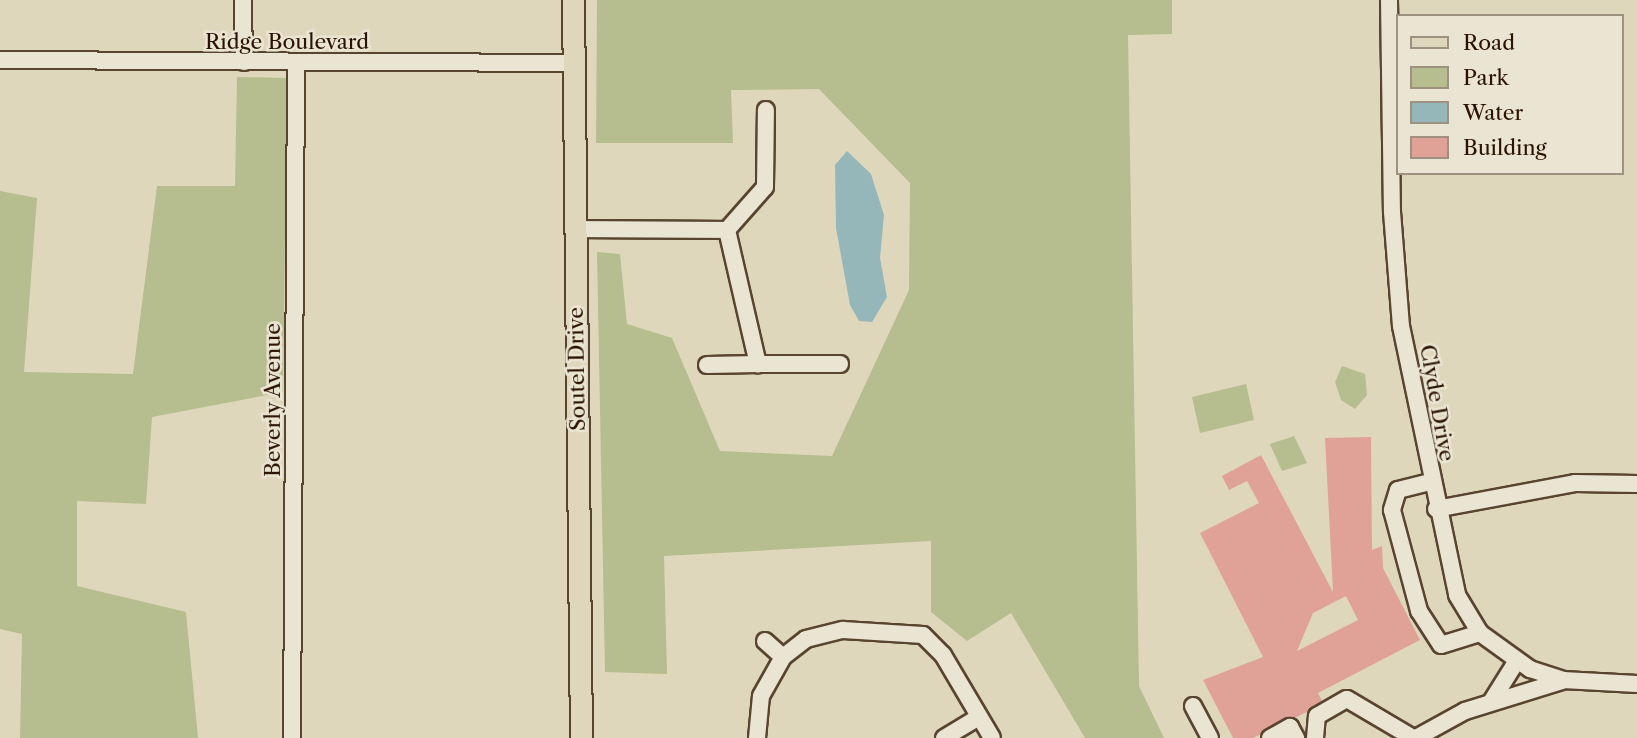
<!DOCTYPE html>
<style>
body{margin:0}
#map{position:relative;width:1637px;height:738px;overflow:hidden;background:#dfd7bc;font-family:"Libre Caslon Text",serif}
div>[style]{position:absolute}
.green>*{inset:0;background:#b6bd8e}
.water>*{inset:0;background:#96b7ba}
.building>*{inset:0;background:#e0a297}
.roads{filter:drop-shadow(2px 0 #59442f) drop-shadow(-2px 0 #59442f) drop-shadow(0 2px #59442f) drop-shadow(0 -2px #59442f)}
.minor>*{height:16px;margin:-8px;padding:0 8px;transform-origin:8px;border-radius:8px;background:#eae5d3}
.major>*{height:21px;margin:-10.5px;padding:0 10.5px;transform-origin:10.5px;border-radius:10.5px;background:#dfd7bc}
span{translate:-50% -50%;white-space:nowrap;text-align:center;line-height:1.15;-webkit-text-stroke:5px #eae5d3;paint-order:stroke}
.street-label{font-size:21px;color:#2c1300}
.legend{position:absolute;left:1396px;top:14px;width:228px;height:161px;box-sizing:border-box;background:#eae5d3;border:2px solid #9e917f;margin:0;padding:9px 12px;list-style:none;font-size:21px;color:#2c1300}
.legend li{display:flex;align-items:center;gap:14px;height:35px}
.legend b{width:35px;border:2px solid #9e917f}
</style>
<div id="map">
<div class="green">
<div style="clip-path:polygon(597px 0,1172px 0,1172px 34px,1128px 35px,1139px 686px,1164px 738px,1085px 738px,1011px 613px,967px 641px,931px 612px,931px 541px,664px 556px,667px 674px,605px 672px,597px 252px,620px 254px,627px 324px,672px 338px,720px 451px,832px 456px,909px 290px,910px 183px,819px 89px,731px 90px,733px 143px,596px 143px)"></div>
<div style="clip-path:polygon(237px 77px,287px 78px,283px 392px,152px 417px,146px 504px,77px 501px,77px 586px,186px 612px,198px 738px,20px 738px,22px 634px,0 629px,0 191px,37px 198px,24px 372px,133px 374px,157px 186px,235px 186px)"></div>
<div style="clip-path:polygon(1342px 366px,1365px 374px,1367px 395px,1355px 409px,1341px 400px,1335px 382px)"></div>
<div style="clip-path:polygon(1246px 384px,1254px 420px,1200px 433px,1192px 397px)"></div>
<div style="clip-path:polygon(1294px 436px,1307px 463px,1282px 471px,1270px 444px)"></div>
</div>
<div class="water">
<div style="clip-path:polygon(847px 151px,871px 174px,884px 215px,880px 258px,887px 297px,872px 322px,859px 321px,850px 305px,836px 228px,835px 165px)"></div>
</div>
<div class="building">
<div style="clip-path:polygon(evenodd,1371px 437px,1372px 550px,1382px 546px,1383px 568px,1420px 640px,1318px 693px,1322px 701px,1307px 712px,1253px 738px,1233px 738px,1203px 680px,1263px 657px,1200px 533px,1259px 503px,1247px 481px,1229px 490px,1222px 476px,1261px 455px,1333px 592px,1325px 438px,1371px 437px,1346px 596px,1358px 620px,1297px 651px,1313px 613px,1346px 596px)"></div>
</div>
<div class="roads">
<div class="minor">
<div style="left:243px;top:0;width:62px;rotate:89.1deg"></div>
<div style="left:1389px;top:0;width:212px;rotate:89.2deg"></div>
<div style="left:1392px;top:212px;width:114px;rotate:85.5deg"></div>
<div style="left:1401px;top:326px;width:275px;rotate:78.2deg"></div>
<div style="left:1457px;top:595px;width:44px;rotate:58.8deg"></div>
<div style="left:1480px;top:633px;width:62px;rotate:35.8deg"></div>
<div style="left:1530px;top:669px;width:35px;rotate:18deg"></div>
<div style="left:1563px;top:680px;width:74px;rotate:3.1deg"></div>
<div style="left:0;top:60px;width:574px;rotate:0.3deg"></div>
<div style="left:575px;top:229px;width:152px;rotate:0.4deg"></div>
<div style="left:727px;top:230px;width:138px;rotate:77deg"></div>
<div style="left:758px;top:364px;width:82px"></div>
<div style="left:727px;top:230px;width:57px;rotate:-48.5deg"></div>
<div style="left:765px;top:187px;width:77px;rotate:-89.3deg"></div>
<div style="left:707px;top:365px;width:51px;rotate:-1.1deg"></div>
<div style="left:1430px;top:482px;width:33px;rotate:166deg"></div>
<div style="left:1398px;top:490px;width:21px;rotate:107deg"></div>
<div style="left:1392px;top:510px;width:105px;rotate:75deg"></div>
<div style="left:1419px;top:611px;width:40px;rotate:57.1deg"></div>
<div style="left:1441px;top:645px;width:41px;rotate:-17.1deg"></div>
<div style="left:1436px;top:509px;width:141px;rotate:-10.6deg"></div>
<div style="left:1575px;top:483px;width:62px;rotate:0.9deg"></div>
<div style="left:765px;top:641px;width:24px;rotate:42deg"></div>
<div style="left:1491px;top:702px;width:47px;rotate:-58deg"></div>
<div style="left:1193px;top:706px;width:36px;rotate:62deg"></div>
<div style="left:292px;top:738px;width:675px;rotate:-89.66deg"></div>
<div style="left:757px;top:738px;width:42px;rotate:-84.6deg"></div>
<div style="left:761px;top:696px;width:45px;rotate:-60.6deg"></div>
<div style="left:783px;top:657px;width:29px;rotate:-38deg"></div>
<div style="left:806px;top:639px;width:38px;rotate:-14deg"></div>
<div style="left:843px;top:630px;width:80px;rotate:3.6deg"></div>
<div style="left:923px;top:635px;width:28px;rotate:45deg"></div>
<div style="left:943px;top:655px;width:96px;rotate:59.4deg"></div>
<div style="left:944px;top:738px;width:41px;rotate:-31deg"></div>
<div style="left:1270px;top:738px;width:23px;rotate:-29deg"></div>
<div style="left:1290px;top:727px;width:13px;rotate:61deg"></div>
<div style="left:1315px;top:738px;width:22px;rotate:-85deg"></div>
<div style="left:1317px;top:716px;width:34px;rotate:-30deg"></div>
<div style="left:1347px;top:699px;width:77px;rotate:30.6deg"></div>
<div style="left:1416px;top:738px;width:56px;rotate:-28.9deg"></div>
<div style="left:1465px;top:711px;width:102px;rotate:-17.2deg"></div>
</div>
<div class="major">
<div style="left:573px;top:0;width:738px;rotate:89.38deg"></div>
</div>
</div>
<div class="street-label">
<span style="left:287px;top:42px">Ridge Boulevard</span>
<span style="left:577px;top:369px;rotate:-91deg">Soutel Drive</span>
<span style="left:273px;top:400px;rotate:-90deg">Beverly Avenue</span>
<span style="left:1437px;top:403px;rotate:80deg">Clyde Drive</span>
</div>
<ul class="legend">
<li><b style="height:9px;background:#dfd7bc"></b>Road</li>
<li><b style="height:19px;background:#b6bd8e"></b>Park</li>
<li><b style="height:19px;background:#96b7ba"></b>Water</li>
<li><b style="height:19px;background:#e0a297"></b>Building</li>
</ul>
</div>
